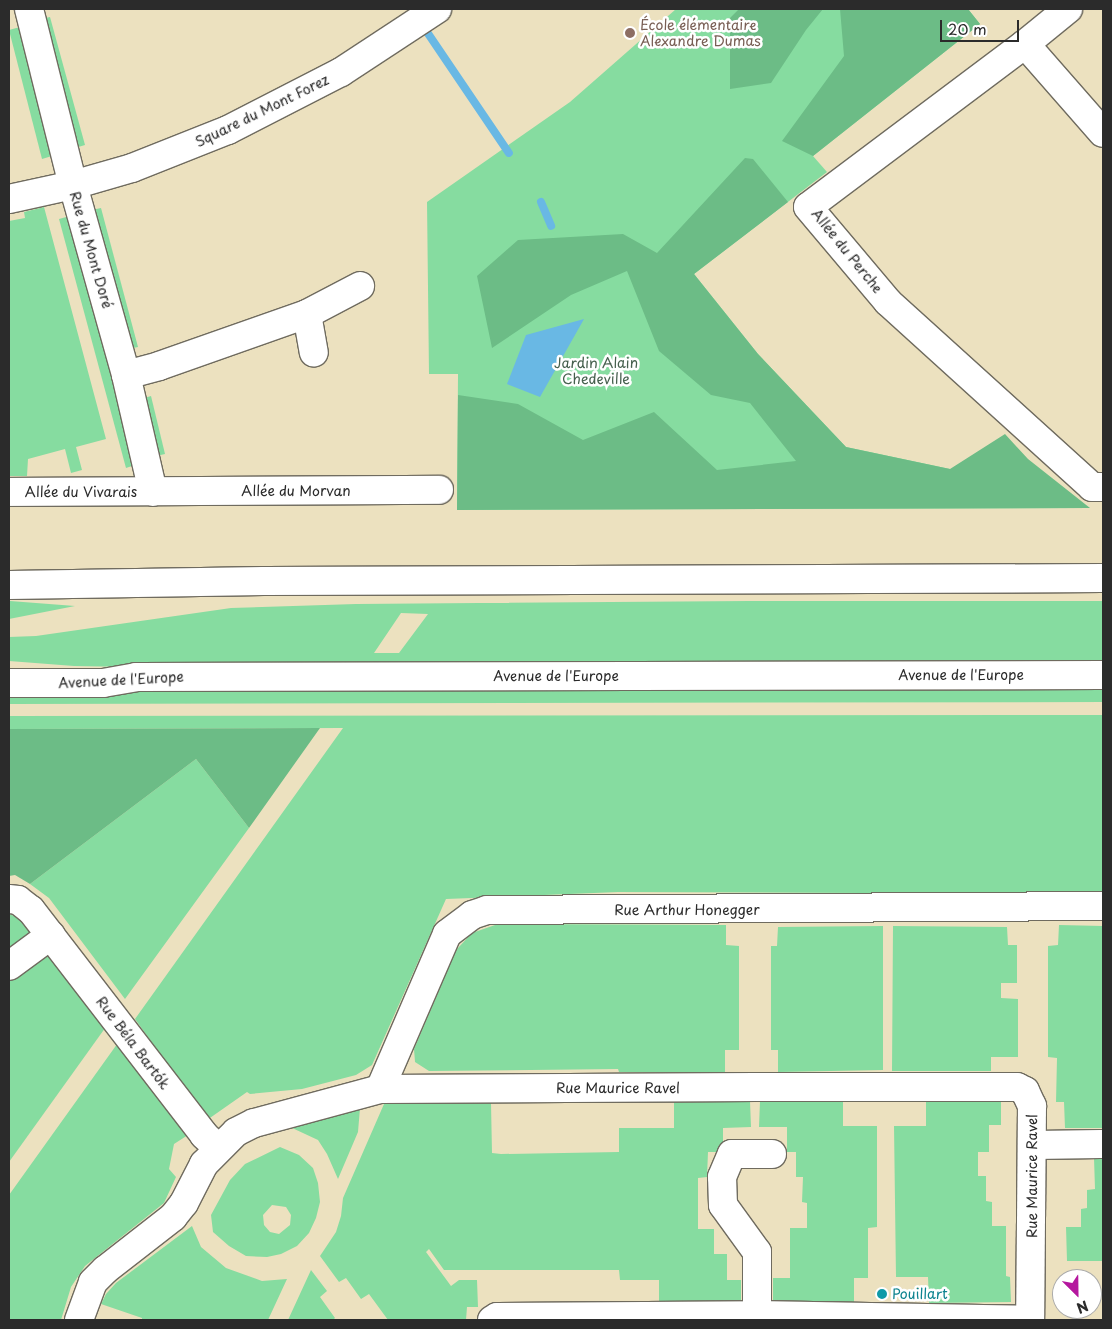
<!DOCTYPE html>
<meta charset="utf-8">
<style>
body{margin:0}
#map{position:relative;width:1112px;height:1329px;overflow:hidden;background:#ece1bf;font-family:"Playpen Sans",sans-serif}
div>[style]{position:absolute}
.green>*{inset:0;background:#86dca0}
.forest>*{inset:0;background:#6cbc86}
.water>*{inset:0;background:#69b8e4}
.stream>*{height:8px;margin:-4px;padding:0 4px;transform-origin:4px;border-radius:4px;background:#69b8e4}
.roads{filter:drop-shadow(1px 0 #6f6b5f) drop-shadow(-1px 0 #6f6b5f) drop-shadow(0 1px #6f6b5f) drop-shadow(0 -1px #6f6b5f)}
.minor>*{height:28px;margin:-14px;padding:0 14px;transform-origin:14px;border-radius:14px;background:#fff}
.primary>*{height:28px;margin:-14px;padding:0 14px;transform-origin:14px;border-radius:14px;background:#fff}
.dots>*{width:14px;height:14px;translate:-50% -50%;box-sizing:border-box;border:2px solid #fff;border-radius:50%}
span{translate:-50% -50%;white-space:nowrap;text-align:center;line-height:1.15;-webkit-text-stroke:5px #fff;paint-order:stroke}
.education-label{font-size:14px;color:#785e54}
.left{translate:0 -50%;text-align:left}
.street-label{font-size:14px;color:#2b2b2b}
.park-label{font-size:14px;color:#46604e}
.culture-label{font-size:14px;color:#0d838f}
.frame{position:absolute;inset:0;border:10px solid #2b2b2b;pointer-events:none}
.north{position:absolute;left:1052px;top:1269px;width:50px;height:50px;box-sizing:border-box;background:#fff;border:1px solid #aaa;border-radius:50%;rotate:157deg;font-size:14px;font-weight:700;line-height:20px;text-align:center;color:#2b2b2b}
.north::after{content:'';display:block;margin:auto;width:18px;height:22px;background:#b5179e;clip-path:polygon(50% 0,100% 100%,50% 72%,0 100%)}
.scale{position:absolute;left:940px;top:20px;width:79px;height:22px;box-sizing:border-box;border:2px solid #2b2b2b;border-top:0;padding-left:6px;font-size:15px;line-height:18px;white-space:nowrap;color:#2b2b2b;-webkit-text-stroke:4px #fff;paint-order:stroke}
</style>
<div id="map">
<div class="green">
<div style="clip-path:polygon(676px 9px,968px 9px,980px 24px,813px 156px,827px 172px,694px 274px,758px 354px,846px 447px,950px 469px,1090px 508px,457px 510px,458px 374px,429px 374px,427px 202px,570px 102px)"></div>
<div style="clip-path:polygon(50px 17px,85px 145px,75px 148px,41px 19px)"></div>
<div style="clip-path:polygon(20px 27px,52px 156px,42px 159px,9px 30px)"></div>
<div style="clip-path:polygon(44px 207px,106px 439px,76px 447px,82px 470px,71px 473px,65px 449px,28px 459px,27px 476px,9px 476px,9px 221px,25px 218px,24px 212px)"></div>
<div style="clip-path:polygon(101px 208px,138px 347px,128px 349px,92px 210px)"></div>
<div style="clip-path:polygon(70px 216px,135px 465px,126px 468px,59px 219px)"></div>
<div style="clip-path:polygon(151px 396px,165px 454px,156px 456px,141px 399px)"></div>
<div style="clip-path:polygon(9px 601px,10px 601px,75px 606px,9px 619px)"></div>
<div style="clip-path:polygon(evenodd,749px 601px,1103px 601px,1103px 665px,190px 668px,74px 666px,9px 661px,9px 637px,36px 636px,231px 608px,356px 604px,749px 601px,401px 613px,428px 614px,399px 653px,374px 653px,401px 613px)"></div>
<div style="clip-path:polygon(1103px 688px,1103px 702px,9px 704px,9px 692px)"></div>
<div style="clip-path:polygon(1103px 715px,1103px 894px,618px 892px,446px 899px,372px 1065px,356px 1075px,302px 1089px,250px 1094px,247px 1092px,207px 1120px,135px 1019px,343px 728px,9px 729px,9px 716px)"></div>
<div style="clip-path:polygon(196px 759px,249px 828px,125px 999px,49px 898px,30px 884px)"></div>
<div style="clip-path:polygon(9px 914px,22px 919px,31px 932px,28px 939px,9px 955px)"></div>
<div style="clip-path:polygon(498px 924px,726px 925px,726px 945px,739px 946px,739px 1050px,725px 1050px,725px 1072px,619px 1072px,618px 1069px,429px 1071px,415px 1062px,414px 1049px,452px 960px,457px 949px,472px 933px)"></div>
<div style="clip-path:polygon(1059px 925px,1103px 926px,1103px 1128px,1065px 1128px,1064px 1102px,1056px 1102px,1057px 1058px,1048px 1057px,1048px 946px,1058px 945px)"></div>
<div style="clip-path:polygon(883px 926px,883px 1070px,778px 1072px,778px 1050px,771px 1050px,771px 946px,777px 946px,778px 927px)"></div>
<div style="clip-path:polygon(893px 926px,1007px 927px,1008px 945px,1017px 945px,1017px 983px,1001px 983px,1001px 998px,1018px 999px,1018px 1057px,991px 1057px,991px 1071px,892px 1071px)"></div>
<div style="clip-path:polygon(49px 955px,108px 1024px,9px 1162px,9px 979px,41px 956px)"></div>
<div style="clip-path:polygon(120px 1040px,188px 1135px,174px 1144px,169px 1169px,176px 1177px,164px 1203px,85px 1266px,71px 1287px,61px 1320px,9px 1320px,9px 1195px)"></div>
<div style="clip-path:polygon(1001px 1098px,1001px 1125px,989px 1125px,989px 1152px,978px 1152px,978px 1176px,986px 1176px,986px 1201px,992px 1202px,992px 1226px,1006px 1226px,1006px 1276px,1010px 1277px,1011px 1302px,929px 1303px,928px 1277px,896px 1277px,894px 1126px,926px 1126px,926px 1100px)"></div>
<div style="clip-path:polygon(750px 1101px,751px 1127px,723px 1128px,723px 1152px,708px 1152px,707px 1177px,698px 1178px,698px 1229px,714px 1229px,714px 1254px,727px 1254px,727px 1280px,741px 1280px,741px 1305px,659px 1306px,659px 1280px,620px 1280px,619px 1270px,444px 1270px,429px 1249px,426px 1252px,451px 1286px,459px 1280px,477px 1280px,478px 1307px,467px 1307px,466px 1320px,388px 1320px,369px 1294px,361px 1299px,346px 1278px,339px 1282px,320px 1256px,336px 1232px,341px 1216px,343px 1198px,384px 1104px,491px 1103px,492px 1153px,501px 1154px,619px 1152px,619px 1128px,674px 1128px,674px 1102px)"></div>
<div style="clip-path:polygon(760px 1101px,843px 1101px,843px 1126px,877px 1126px,877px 1227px,868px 1228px,868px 1278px,854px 1278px,854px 1304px,773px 1304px,773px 1278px,790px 1278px,790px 1228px,807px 1228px,807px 1203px,802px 1202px,803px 1177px,796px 1177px,796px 1152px,787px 1152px,787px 1127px,759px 1127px)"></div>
<div style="clip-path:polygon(360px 1108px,358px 1132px,338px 1179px,327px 1154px,318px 1140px,290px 1127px)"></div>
<div style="clip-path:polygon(evenodd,280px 1147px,299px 1155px,313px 1168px,318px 1183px,320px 1202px,316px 1218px,309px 1233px,297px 1246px,281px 1254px,267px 1257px,246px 1256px,229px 1246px,213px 1232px,211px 1215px,230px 1180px,245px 1164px,280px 1147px,272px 1205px,286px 1207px,291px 1215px,290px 1225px,279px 1234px,270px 1232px,264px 1225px,263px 1215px,272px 1205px)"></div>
<div style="clip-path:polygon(1094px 1158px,1103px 1158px,1103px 1261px,1067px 1261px,1066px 1227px,1081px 1227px,1081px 1209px,1087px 1208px,1087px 1190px,1095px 1189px)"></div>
<div style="clip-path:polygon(192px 1226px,201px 1247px,226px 1268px,262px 1281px,287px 1279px,268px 1320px,142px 1320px,142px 1318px,101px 1304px,106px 1294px,116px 1283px)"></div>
<div style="clip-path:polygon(311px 1270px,327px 1291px,320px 1297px,335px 1318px,333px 1320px,288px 1320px)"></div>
</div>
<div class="forest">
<div style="clip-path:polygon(739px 9px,823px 9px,806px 30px,771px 83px,730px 89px,730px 18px)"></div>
<div style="clip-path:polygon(840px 9px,968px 9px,980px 24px,813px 156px,782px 141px,844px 56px)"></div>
<div style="clip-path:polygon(745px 158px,753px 159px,788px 202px,694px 274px,758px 354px,846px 447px,950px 469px,1005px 434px,1028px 459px,1090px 508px,457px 510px,458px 395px,518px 404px,583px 440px,654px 412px,717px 470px,796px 461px,750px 403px,711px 395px,659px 351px,627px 271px,571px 295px,492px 348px,477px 276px,518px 240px,623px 234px,657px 253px)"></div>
<div style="clip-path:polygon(320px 728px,249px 828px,196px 759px,30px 884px,15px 875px,9px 876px,9px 729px)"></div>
</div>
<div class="water">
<div style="clip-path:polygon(584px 319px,540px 397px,507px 384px,526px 335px)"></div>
</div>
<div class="stream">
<div style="left:427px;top:32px;width:146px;rotate:55.9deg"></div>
<div style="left:541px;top:202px;width:26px;rotate:67deg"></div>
</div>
<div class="roads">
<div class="minor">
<div style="left:29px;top:9px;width:181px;rotate:76deg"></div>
<div style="left:73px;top:185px;width:197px;rotate:74.4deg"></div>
<div style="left:126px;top:375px;width:120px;rotate:77deg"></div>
<div style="left:1068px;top:9px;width:55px;rotate:140.9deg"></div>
<div style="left:1025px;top:44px;width:271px;rotate:143.1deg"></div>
<div style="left:808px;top:207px;width:124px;rotate:49.9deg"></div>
<div style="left:888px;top:302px;width:275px;rotate:42.2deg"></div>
<div style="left:1092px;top:487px;width:11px"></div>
<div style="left:1025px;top:44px;width:118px;rotate:48.8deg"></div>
<div style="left:9px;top:199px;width:66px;rotate:-12.3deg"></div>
<div style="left:73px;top:185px;width:61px;rotate:-16.1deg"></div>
<div style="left:132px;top:168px;width:103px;rotate:-21.6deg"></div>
<div style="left:228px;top:130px;width:127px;rotate:-27.2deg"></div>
<div style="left:341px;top:72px;width:115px;rotate:-33.3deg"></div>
<div style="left:307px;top:314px;width:39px;rotate:80deg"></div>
<div style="left:126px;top:375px;width:34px;rotate:-15deg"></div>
<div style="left:159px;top:366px;width:157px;rotate:-19.4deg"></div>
<div style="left:307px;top:314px;width:60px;rotate:-27.8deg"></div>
<div style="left:9px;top:492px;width:430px;rotate:-0.3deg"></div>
<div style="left:9px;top:899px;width:9px;rotate:6deg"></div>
<div style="left:18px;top:900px;width:16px;rotate:38deg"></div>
<div style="left:31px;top:910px;width:284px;rotate:52.4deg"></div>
<div style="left:204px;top:1135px;width:19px;rotate:43deg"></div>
<div style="left:9px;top:966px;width:52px;rotate:-36.4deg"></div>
<div style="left:380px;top:1089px;width:169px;rotate:-66.6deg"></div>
<div style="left:447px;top:934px;width:31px;rotate:-37deg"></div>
<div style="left:472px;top:915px;width:16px;rotate:-18deg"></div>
<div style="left:487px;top:910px;width:616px;rotate:-0.37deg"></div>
<div style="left:1032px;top:1145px;width:71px;rotate:-0.8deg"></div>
<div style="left:79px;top:1320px;width:40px;rotate:-69.8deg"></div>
<div style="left:93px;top:1282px;width:17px;rotate:-45deg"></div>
<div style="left:105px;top:1270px;width:86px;rotate:-37.9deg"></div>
<div style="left:173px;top:1217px;width:18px;rotate:-52deg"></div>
<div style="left:184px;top:1203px;width:44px;rotate:-62.9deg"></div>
<div style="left:204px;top:1164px;width:45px;rotate:-45deg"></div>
<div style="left:236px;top:1132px;width:20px;rotate:-27deg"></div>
<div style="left:254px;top:1123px;width:131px;rotate:-15.1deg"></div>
<div style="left:380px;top:1089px;width:375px;rotate:-0.3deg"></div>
<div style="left:755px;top:1087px;width:262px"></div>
<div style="left:1017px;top:1087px;width:9px;rotate:27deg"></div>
<div style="left:1025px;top:1091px;width:17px;rotate:65deg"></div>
<div style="left:1032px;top:1106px;width:214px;rotate:90.5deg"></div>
<div style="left:492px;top:1320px;width:6px;rotate:-31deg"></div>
<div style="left:497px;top:1317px;width:260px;rotate:-0.4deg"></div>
<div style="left:757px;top:1315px;width:273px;rotate:1deg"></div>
<div style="left:757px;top:1320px;width:68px;rotate:-90deg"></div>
<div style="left:757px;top:1252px;width:58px;rotate:-125.9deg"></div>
<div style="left:723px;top:1205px;width:28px;rotate:-92deg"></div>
<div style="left:722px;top:1177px;width:25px;rotate:-67deg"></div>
<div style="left:732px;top:1154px;width:40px"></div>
</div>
<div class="primary">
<div style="left:9px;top:585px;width:255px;rotate:-0.9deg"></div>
<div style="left:264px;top:581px;width:839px;rotate:-0.2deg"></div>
<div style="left:9px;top:683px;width:94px"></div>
<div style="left:103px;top:683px;width:34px;rotate:-10deg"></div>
<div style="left:136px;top:677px;width:967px;rotate:-0.12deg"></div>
</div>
</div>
<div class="dots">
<div style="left:630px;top:33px;background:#8d6e63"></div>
<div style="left:882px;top:1294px;background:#0f9aa8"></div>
</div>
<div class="education-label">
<span class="left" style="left:640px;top:33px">École élémentaire<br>Alexandre Dumas</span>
</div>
<div class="street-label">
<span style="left:262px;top:111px;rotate:-26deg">Square du Mont Forez</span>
<span style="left:91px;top:250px;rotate:74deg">Rue du Mont Doré</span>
<span style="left:847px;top:251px;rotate:51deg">Allée du Perche</span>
<span style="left:296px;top:491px">Allée du Morvan</span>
<span style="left:81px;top:492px">Allée du Vivarais</span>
<span style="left:961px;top:675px">Avenue de l'Europe</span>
<span style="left:556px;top:676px">Avenue de l'Europe</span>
<span style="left:121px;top:680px;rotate:-3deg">Avenue de l'Europe</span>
<span style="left:687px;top:910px">Rue Arthur Honegger</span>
<span style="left:133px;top:1043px;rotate:53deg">Rue Béla Bartók</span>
<span style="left:618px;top:1088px">Rue Maurice Ravel</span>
<span style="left:1032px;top:1176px;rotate:-90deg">Rue Maurice Ravel</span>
</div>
<div class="park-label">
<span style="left:596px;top:371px">Jardin Alain<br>Chedeville</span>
</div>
<div class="culture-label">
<span class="left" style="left:892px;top:1294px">Pouillart</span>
</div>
<div class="frame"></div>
<div class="north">N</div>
<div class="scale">20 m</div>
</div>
